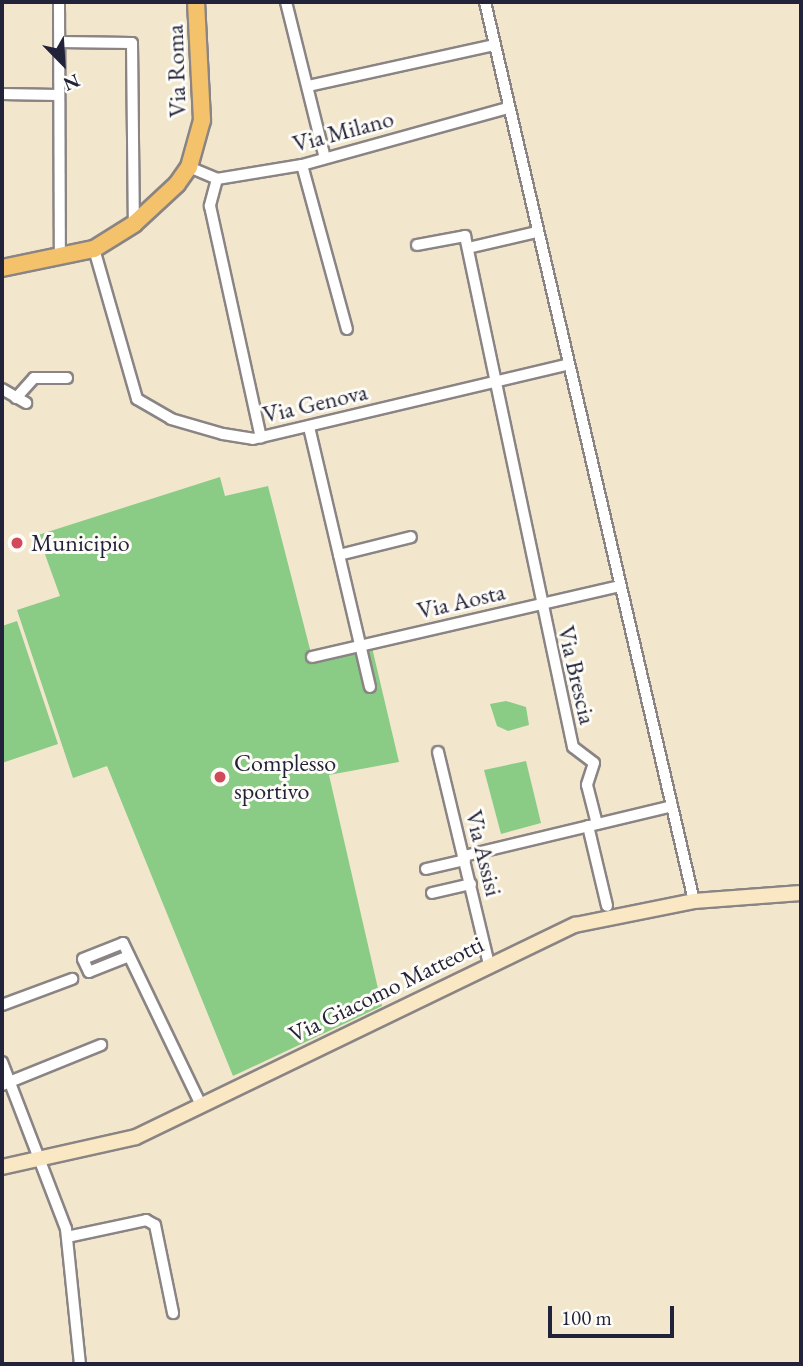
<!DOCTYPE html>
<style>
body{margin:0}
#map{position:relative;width:803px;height:1366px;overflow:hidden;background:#f2e7cd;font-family:"EB Garamond",serif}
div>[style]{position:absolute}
.green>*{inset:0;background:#8acc85}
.roads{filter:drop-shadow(2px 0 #8a8484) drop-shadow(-2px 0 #8a8484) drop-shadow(0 2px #8a8484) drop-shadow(0 -2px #8a8484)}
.street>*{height:10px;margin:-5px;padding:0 5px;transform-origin:5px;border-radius:5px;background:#fff}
.secondary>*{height:14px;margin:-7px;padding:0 7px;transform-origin:7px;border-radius:7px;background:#fae7c3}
.primary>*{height:16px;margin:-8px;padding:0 8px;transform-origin:8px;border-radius:8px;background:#f3c26a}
.dots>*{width:19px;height:19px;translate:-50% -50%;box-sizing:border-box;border:4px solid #fdfcf7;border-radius:50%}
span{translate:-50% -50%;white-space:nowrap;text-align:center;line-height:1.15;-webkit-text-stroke:6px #fdfcf7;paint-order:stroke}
.street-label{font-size:24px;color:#22223b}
.poi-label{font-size:24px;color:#22223b}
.left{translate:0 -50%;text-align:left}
.frame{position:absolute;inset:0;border:4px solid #22223b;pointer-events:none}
.north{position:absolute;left:28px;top:28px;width:70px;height:70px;-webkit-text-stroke:5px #fdfcf7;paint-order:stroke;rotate:156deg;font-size:19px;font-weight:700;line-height:28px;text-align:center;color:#22223b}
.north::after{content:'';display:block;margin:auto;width:24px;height:32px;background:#22223b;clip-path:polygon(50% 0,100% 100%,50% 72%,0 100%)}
.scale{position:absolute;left:548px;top:1306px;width:126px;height:32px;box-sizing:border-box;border:4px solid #22223b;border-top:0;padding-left:9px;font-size:21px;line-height:24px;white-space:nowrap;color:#22223b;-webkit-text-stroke:5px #fdfcf7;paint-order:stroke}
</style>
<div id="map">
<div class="green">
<div style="clip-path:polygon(220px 477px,225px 496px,268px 486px,311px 653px,370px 639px,399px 762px,329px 775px,382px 1006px,233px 1076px,107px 766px,73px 778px,17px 610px,60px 596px,38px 535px)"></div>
<div style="clip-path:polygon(17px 621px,58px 744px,2px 763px,2px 626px)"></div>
<div style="clip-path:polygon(506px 701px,526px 707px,529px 725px,508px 731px,497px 726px,490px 704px)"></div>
<div style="clip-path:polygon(526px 761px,541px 823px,501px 834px,484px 770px)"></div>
</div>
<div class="roads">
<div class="street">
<div style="left:59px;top:2px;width:256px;rotate:89.8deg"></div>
<div style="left:286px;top:2px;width:161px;rotate:76deg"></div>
<div style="left:485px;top:2px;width:923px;rotate:76.91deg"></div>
<div style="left:60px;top:42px;width:72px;rotate:0.8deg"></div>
<div style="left:132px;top:43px;width:181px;rotate:89.4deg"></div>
<div style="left:308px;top:86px;width:191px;rotate:-12.4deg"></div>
<div style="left:2px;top:94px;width:56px;rotate:1deg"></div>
<div style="left:302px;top:165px;width:170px;rotate:74.7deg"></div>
<div style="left:189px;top:167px;width:30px;rotate:23deg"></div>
<div style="left:217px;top:179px;width:86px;rotate:-9.4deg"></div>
<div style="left:302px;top:165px;width:213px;rotate:-15.5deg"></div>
<div style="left:217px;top:179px;width:28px;rotate:105deg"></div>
<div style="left:210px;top:206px;width:237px;rotate:77.6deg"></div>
<div style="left:417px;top:245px;width:49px;rotate:-10.6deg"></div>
<div style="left:465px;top:236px;width:522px;rotate:78.07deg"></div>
<div style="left:573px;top:747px;width:26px;rotate:37deg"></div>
<div style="left:594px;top:763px;width:23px;rotate:108deg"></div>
<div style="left:587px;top:785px;width:40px;rotate:75.6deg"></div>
<div style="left:468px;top:248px;width:70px;rotate:-13.2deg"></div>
<div style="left:94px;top:249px;width:156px;rotate:74deg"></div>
<div style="left:137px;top:399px;width:39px;rotate:30deg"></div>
<div style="left:171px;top:419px;width:54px;rotate:16.1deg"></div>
<div style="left:223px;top:434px;width:30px;rotate:9deg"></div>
<div style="left:253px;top:439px;width:323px;rotate:-13.3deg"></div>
<div style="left:2px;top:389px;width:28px;rotate:30deg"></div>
<div style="left:16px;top:398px;width:27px;rotate:-48deg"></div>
<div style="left:34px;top:378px;width:33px"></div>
<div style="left:309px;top:427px;width:267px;rotate:76.8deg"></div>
<div style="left:339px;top:555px;width:74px;rotate:-14deg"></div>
<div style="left:312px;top:657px;width:316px;rotate:-13deg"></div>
<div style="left:438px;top:752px;width:218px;rotate:76.5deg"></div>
<div style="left:588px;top:826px;width:82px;rotate:76.6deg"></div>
<div style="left:464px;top:856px;width:214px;rotate:-13.5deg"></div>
<div style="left:426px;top:869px;width:40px;rotate:-13deg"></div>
<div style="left:432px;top:893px;width:40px;rotate:-13deg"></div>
<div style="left:129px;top:956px;width:43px;rotate:158.2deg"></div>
<div style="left:89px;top:972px;width:14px;rotate:-115deg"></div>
<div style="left:83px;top:959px;width:43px;rotate:-21.8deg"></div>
<div style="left:123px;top:943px;width:178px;rotate:64.3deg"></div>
<div style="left:2px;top:1005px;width:75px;rotate:-20.4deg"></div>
<div style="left:2px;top:1062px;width:179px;rotate:69deg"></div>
<div style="left:66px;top:1229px;width:136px;rotate:84.1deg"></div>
<div style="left:2px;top:1085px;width:107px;rotate:-22deg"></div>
<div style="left:67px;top:1237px;width:81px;rotate:-12.1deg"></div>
<div style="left:146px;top:1220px;width:10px;rotate:29deg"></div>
<div style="left:155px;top:1225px;width:90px;rotate:78.4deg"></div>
</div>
<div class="secondary">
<div style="left:2px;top:1167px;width:137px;rotate:-12.6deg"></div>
<div style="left:136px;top:1137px;width:488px;rotate:-25.8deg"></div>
<div style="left:575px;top:925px;width:121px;rotate:-11.4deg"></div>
<div style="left:694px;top:901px;width:107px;rotate:-4.3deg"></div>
</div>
<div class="primary">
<div style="left:2px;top:268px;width:94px;rotate:-11.7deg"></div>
<div style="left:94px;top:249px;width:47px;rotate:-32deg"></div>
<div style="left:134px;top:224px;width:59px;rotate:-42.9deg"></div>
<div style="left:177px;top:184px;width:21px;rotate:-55deg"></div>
<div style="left:189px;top:167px;width:49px;rotate:-74.5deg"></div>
<div style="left:202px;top:120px;width:118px;rotate:-92.9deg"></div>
</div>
</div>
<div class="dots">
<div style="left:17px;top:543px;background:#d1495b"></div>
<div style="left:220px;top:777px;background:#d1495b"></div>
</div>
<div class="street-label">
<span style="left:176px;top:71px;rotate:-92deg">Via Roma</span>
<span style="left:343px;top:131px;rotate:-15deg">Via Milano</span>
<span style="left:315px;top:403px;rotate:-13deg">Via Genova</span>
<span style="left:461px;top:601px;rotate:-13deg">Via Aosta</span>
<span style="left:577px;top:675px;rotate:77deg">Via Brescia</span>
<span style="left:484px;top:853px;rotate:76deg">Via Assisi</span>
<span style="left:386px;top:989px;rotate:-26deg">Via Giacomo Matteotti</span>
</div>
<div class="poi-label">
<span class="left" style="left:31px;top:543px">Municipio</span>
<span class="left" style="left:234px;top:777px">Complesso<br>sportivo</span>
</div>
<div class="frame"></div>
<div class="north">N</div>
<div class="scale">100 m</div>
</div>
